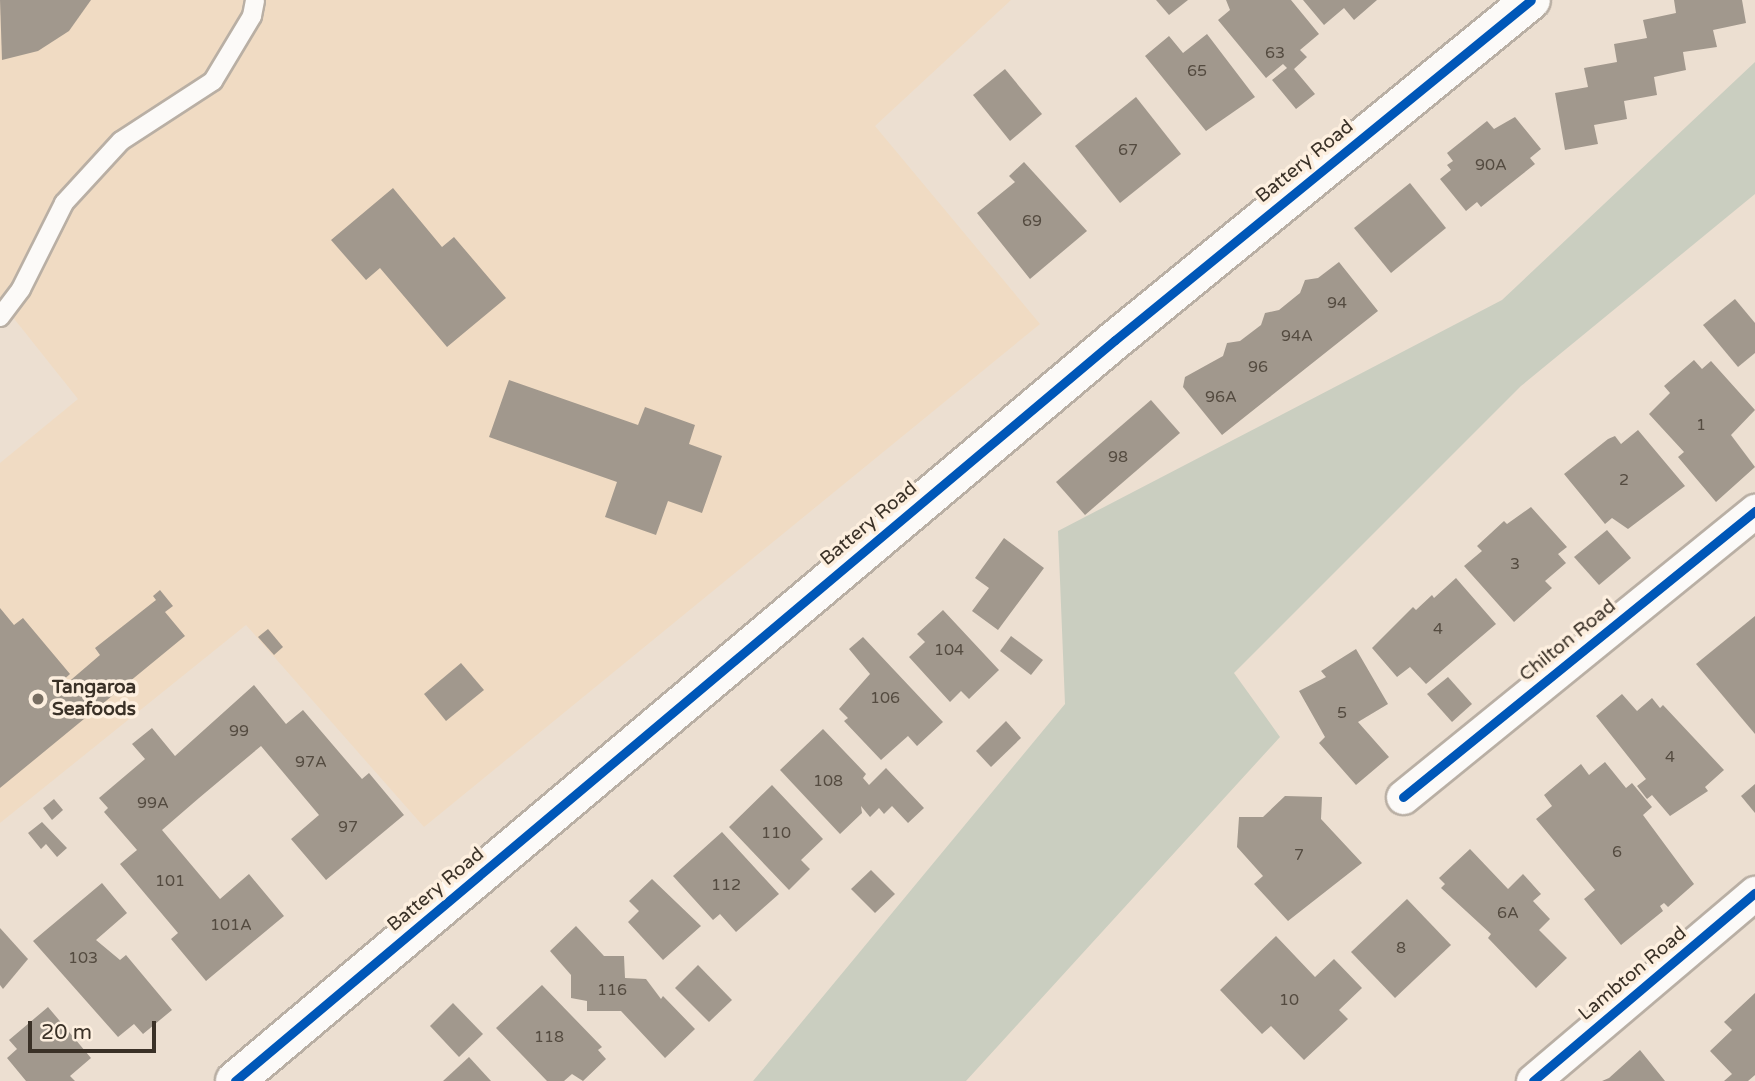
<!DOCTYPE html>
<style>
body{margin:0}
#map{position:relative;width:1755px;height:1081px;overflow:hidden;background:#ecdfd1;font-family:"Varela Round",sans-serif}
div>[style]{position:absolute}
.built>*{inset:0;background:#f0dbc3}
.green>*{inset:0;background:#cacec0}
.building>*{inset:0;background:#a1988d}
.roads{filter:drop-shadow(2px 0 #b9afa4) drop-shadow(-2px 0 #b9afa4) drop-shadow(0 2px #b9afa4) drop-shadow(0 -2px #b9afa4)}
.service>*{height:18px;margin:-9px;padding:0 9px;transform-origin:9px;border-radius:9px;background:#fcfaf8}
.minor>*{height:33px;margin:-16.5px;padding:0 16.5px;transform-origin:16.5px;border-radius:16.5px;background:#fcfaf8}
.tertiary>*{height:38px;margin:-19px;padding:0 19px;transform-origin:19px;border-radius:19px;background:#fcfaf8}
.cycleway>*{height:9px;margin:-4.5px;padding:0 4.5px;transform-origin:4.5px;border-radius:4.5px;background:#0057b8}
.dots>*{width:19px;height:19px;translate:-50% -50%;box-sizing:border-box;border:4px solid #fdefdf;border-radius:50%}
span{translate:-50% -50%;white-space:nowrap;text-align:center;line-height:1.15;-webkit-text-stroke:7px #fdefdf;paint-order:stroke}
.number-label{font-size:16px;color:#544b40}
.number-label span{-webkit-text-stroke-width:0}
.street-label{font-size:19px;color:#3a3127}
.poi-label{font-size:19px;color:#3a3127;font-weight:700}
.left{translate:0 -50%;text-align:left}
.scale{position:absolute;left:28px;top:1021px;width:128px;height:32px;box-sizing:border-box;border:4px solid #3a3127;border-top:0;padding-left:9px;font-size:21px;line-height:24px;white-space:nowrap;color:#3a3127;-webkit-text-stroke:5px #fdefdf;paint-order:stroke}
</style>
<div id="map">
<div class="built">
<div style="clip-path:polygon(0 0,1011px 0,875px 126px,1040px 324px,424px 827px,246px 625px,0 823px,0 463px,78px 399px,0 301px)"></div>
</div>
<div class="green">
<div style="clip-path:polygon(1755px 62px,1755px 194px,1521px 386px,1234px 673px,1280px 737px,966px 1081px,753px 1081px,1065px 704px,1058px 531px,1502px 300px)"></div>
</div>
<div class="building">
<div style="clip-path:polygon(0 0,91px 0,69px 31px,38px 51px,2px 60px)"></div>
<div style="clip-path:polygon(1156px 0,1188px 0,1169px 15px)"></div>
<div style="clip-path:polygon(1226px 0,1291px 0,1319px 34px,1300px 50px,1307px 57px,1294px 69px,1315px 94px,1296px 109px,1272px 80px,1287px 68px,1283px 64px,1266px 78px,1218px 20px,1230px 10px)"></div>
<div style="clip-path:polygon(1303px 0,1377px 0,1354px 20px,1344px 8px,1324px 25px)"></div>
<div style="clip-path:polygon(1674px 0,1742px 0,1746px 23px,1713px 30px,1717px 47px,1683px 52px,1686px 70px,1654px 77px,1657px 95px,1624px 101px,1627px 119px,1594px 125px,1598px 144px,1565px 150px,1555px 93px,1588px 87px,1584px 68px,1617px 62px,1614px 44px,1647px 38px,1643px 20px,1676px 13px)"></div>
<div style="clip-path:polygon(1207px 34px,1255px 97px,1206px 131px,1145px 56px,1169px 36px,1183px 53px)"></div>
<div style="clip-path:polygon(1005px 69px,1042px 114px,1010px 141px,973px 95px)"></div>
<div style="clip-path:polygon(1136px 97px,1181px 154px,1120px 203px,1075px 146px)"></div>
<div style="clip-path:polygon(1515px 117px,1541px 149px,1530px 158px,1535px 164px,1481px 207px,1477px 202px,1466px 211px,1440px 179px,1451px 170px,1447px 165px,1453px 161px,1447px 153px,1487px 121px,1494px 129px)"></div>
<div style="clip-path:polygon(1024px 162px,1087px 231px,1030px 279px,977px 213px,1015px 182px,1009px 176px)"></div>
<div style="clip-path:polygon(1410px 183px,1446px 228px,1391px 273px,1354px 228px)"></div>
<div style="clip-path:polygon(393px 188px,442px 247px,454px 237px,506px 298px,447px 347px,380px 268px,366px 280px,331px 240px)"></div>
<div style="clip-path:polygon(1339px 262px,1378px 311px,1222px 435px,1183px 387px,1185px 377px,1223px 356px,1227px 343px,1240px 341px,1261px 325px,1265px 313px,1279px 310px,1300px 293px,1305px 280px,1318px 278px)"></div>
<div style="clip-path:polygon(1735px 299px,1755px 323px,1755px 353px,1738px 367px,1703px 325px)"></div>
<div style="clip-path:polygon(1694px 360px,1702px 369px,1711px 361px,1755px 410px,1731px 435px,1755px 467px,1716px 502px,1678px 457px,1684px 452px,1649px 414px,1670px 393px,1664px 386px)"></div>
<div style="clip-path:polygon(509px 380px,638px 425px,645px 407px,695px 425px,689px 444px,722px 456px,702px 513px,668px 501px,656px 535px,605px 517px,617px 482px,489px 437px)"></div>
<div style="clip-path:polygon(1151px 400px,1180px 433px,1085px 515px,1056px 482px)"></div>
<div style="clip-path:polygon(1638px 430px,1685px 486px,1628px 529px,1612px 518px,1605px 524px,1564px 474px,1608px 439px,1615px 436px,1621px 444px)"></div>
<div style="clip-path:polygon(1531px 507px,1567px 547px,1558px 554px,1566px 563px,1545px 581px,1552px 588px,1514px 622px,1464px 566px,1482px 551px,1477px 546px,1504px 521px,1507px 524px)"></div>
<div style="clip-path:polygon(1607px 530px,1631px 558px,1599px 585px,1574px 557px)"></div>
<div style="clip-path:polygon(1004px 538px,1044px 568px,998px 630px,972px 611px,989px 588px,975px 578px)"></div>
<div style="clip-path:polygon(1456px 578px,1496px 624px,1426px 684px,1410px 667px,1397px 677px,1372px 648px,1413px 607px,1416px 610px,1432px 595px,1434px 598px)"></div>
<div style="clip-path:polygon(160px 590px,173px 606px,165px 612px,185px 636px,0 788px,0 608px,14px 625px,23px 618px,70px 674px,61px 682px,65px 685px,100px 655px,95px 648px,156px 600px,153px 596px)"></div>
<div style="clip-path:polygon(943px 610px,999px 670px,969px 699px,961px 691px,950px 702px,909px 657px,925px 642px,917px 634px)"></div>
<div style="clip-path:polygon(1755px 616px,1755px 734px,1696px 664px)"></div>
<div style="clip-path:polygon(268px 629px,283px 647px,274px 655px,258px 637px)"></div>
<div style="clip-path:polygon(1011px 636px,1043px 660px,1031px 675px,1000px 651px)"></div>
<div style="clip-path:polygon(863px 637px,943px 722px,917px 746px,908px 736px,881px 760px,844px 721px,848px 718px,839px 709px,870px 674px,849px 649px)"></div>
<div style="clip-path:polygon(1356px 649px,1388px 704px,1358px 722px,1389px 757px,1356px 785px,1319px 743px,1325px 737px,1299px 691px,1326px 677px,1321px 671px)"></div>
<div style="clip-path:polygon(461px 663px,484px 690px,446px 721px,424px 694px)"></div>
<div style="clip-path:polygon(1448px 677px,1472px 704px,1452px 722px,1427px 694px)"></div>
<div style="clip-path:polygon(254px 685px,286px 724px,303px 710px,362px 779px,369px 773px,404px 815px,326px 880px,291px 839px,319px 815px,261px 746px,199px 798px,162px 830px,220px 899px,249px 874px,284px 916px,206px 981px,171px 939px,178px 933px,120px 864px,137px 850px,104px 812px,108px 808px,99px 798px,145px 759px,132px 744px,152px 728px,175px 756px)"></div>
<div style="clip-path:polygon(1622px 694px,1637px 711px,1652px 698px,1660px 708px,1663px 705px,1724px 770px,1705px 787px,1708px 791px,1670px 816px,1652px 795px,1647px 799px,1637px 786px,1646px 779px,1596px 716px)"></div>
<div style="clip-path:polygon(1006px 721px,1021px 738px,991px 767px,976px 751px)"></div>
<div style="clip-path:polygon(823px 729px,866px 774px,863px 778px,869px 785px,886px 768px,924px 808px,908px 823px,892px 806px,884px 814px,879px 808px,870px 817px,861px 806px,862px 813px,840px 834px,780px 770px)"></div>
<div style="clip-path:polygon(1605px 762px,1626px 788px,1632px 783px,1652px 807px,1643px 815px,1694px 884px,1668px 907px,1664px 903px,1660px 906px,1663px 911px,1621px 945px,1584px 899px,1595px 890px,1536px 819px,1552px 806px,1544px 795px,1581px 764px,1589px 775px)"></div>
<div style="clip-path:polygon(1755px 784px,1755px 813px,1741px 796px)"></div>
<div style="clip-path:polygon(772px 785px,823px 839px,801px 860px,810px 869px,789px 890px,729px 827px)"></div>
<div style="clip-path:polygon(1285px 796px,1322px 797px,1321px 819px,1362px 863px,1288px 921px,1254px 884px,1263px 876px,1237px 847px,1239px 817px,1263px 817px)"></div>
<div style="clip-path:polygon(54px 799px,63px 810px,52px 820px,43px 808px)"></div>
<div style="clip-path:polygon(42px 822px,67px 848px,57px 857px,46px 844px,41px 849px,28px 833px)"></div>
<div style="clip-path:polygon(722px 832px,779px 894px,736px 932px,720px 914px,713px 920px,673px 876px)"></div>
<div style="clip-path:polygon(1470px 849px,1508px 889px,1523px 874px,1541px 894px,1533px 901px,1550px 919px,1539px 930px,1567px 958px,1536px 988px,1488px 938px,1491px 934px,1441px 888px,1445px 884px,1439px 878px)"></div>
<div style="clip-path:polygon(871px 870px,895px 894px,875px 913px,851px 889px)"></div>
<div style="clip-path:polygon(652px 879px,701px 926px,663px 960px,628px 922px,639px 911px,629px 901px)"></div>
<div style="clip-path:polygon(102px 883px,127px 913px,96px 940px,120px 960px,126px 955px,172px 1010px,143px 1034px,134px 1024px,118px 1037px,33px 941px)"></div>
<div style="clip-path:polygon(1407px 899px,1451px 945px,1395px 998px,1351px 952px)"></div>
<div style="clip-path:polygon(576px 926px,604px 956px,624px 956px,625px 978px,646px 979px,661px 999px,663px 996px,695px 1029px,665px 1058px,621px 1011px,587px 1011px,587px 1001px,571px 998px,571px 975px,550px 951px)"></div>
<div style="clip-path:polygon(0 928px,28px 959px,3px 989px,0 985px)"></div>
<div style="clip-path:polygon(1276px 936px,1315px 977px,1334px 959px,1362px 988px,1339px 1010px,1348px 1019px,1304px 1060px,1271px 1026px,1262px 1034px,1220px 990px)"></div>
<div style="clip-path:polygon(698px 965px,732px 1000px,709px 1022px,675px 988px)"></div>
<div style="clip-path:polygon(542px 985px,602px 1047px,598px 1050px,606px 1059px,583px 1081px,572px 1074px,564px 1081px,547px 1081px,496px 1028px)"></div>
<div style="clip-path:polygon(1755px 993px,1755px 1075px,1748px 1081px,1724px 1081px,1732px 1074px,1710px 1051px,1732px 1030px,1724px 1022px)"></div>
<div style="clip-path:polygon(453px 1003px,483px 1034px,459px 1057px,430px 1026px)"></div>
<div style="clip-path:polygon(48px 1007px,91px 1058px,70px 1076px,75px 1081px,26px 1081px,7px 1058px,17px 1049px,9px 1040px)"></div>
<div style="clip-path:polygon(1640px 1050px,1665px 1081px,1602px 1081px,1609px 1078px)"></div>
<div style="clip-path:polygon(469px 1057px,491px 1081px,443px 1081px)"></div>
</div>
<div class="roads">
<div class="service">
<div style="left:0;top:317px;width:35px;rotate:-53deg"></div>
<div style="left:21px;top:289px;width:96px;rotate:-63.4deg"></div>
<div style="left:64px;top:203px;width:84px;rotate:-47.4deg"></div>
<div style="left:121px;top:141px;width:110px;rotate:-33.1deg"></div>
<div style="left:213px;top:81px;width:76px;rotate:-59deg"></div>
<div style="left:252px;top:16px;width:16px;rotate:-79deg"></div>
</div>
<div class="minor">
<div style="left:1403px;top:797px;width:454px;rotate:-39.1deg"></div>
<div style="left:1533px;top:1081px;width:291px;rotate:-40.3deg"></div>
</div>
<div class="tertiary">
<div style="left:235px;top:1081px;width:1150px;rotate:-40.1deg"></div>
<div style="left:1115px;top:340px;width:537px;rotate:-39.26deg"></div>
</div>
</div>
<div class="cycleway">
<div style="left:1403px;top:797px;width:454px;rotate:-39.1deg"></div>
<div style="left:235px;top:1081px;width:1150px;rotate:-40.1deg"></div>
<div style="left:1115px;top:340px;width:537px;rotate:-39.26deg"></div>
<div style="left:1533px;top:1081px;width:291px;rotate:-40.3deg"></div>
</div>
<div class="dots">
<div style="left:38px;top:699px;background:#786e62"></div>
</div>
<div class="number-label">
<span style="left:1275px;top:53px">63</span>
<span style="left:1197px;top:71px">65</span>
<span style="left:1128px;top:150px">67</span>
<span style="left:1491px;top:165px">90A</span>
<span style="left:1032px;top:221px">69</span>
<span style="left:1337px;top:303px">94</span>
<span style="left:1297px;top:336px">94A</span>
<span style="left:1258px;top:367px">96</span>
<span style="left:1221px;top:397px">96A</span>
<span style="left:1701px;top:425px">1</span>
<span style="left:1118px;top:457px">98</span>
<span style="left:1624px;top:480px">2</span>
<span style="left:1515px;top:564px">3</span>
<span style="left:1438px;top:629px">4</span>
<span style="left:949px;top:650px">104</span>
<span style="left:885px;top:698px">106</span>
<span style="left:1342px;top:713px">5</span>
<span style="left:239px;top:731px">99</span>
<span style="left:1670px;top:757px">4</span>
<span style="left:311px;top:762px">97A</span>
<span style="left:828px;top:781px">108</span>
<span style="left:153px;top:803px">99A</span>
<span style="left:348px;top:827px">97</span>
<span style="left:776px;top:833px">110</span>
<span style="left:1617px;top:852px">6</span>
<span style="left:1299px;top:855px">7</span>
<span style="left:170px;top:881px">101</span>
<span style="left:726px;top:885px">112</span>
<span style="left:1508px;top:913px">6A</span>
<span style="left:231px;top:925px">101A</span>
<span style="left:1401px;top:948px">8</span>
<span style="left:83px;top:958px">103</span>
<span style="left:612px;top:990px">116</span>
<span style="left:1289px;top:1000px">10</span>
<span style="left:549px;top:1037px">118</span>
</div>
<div class="street-label">
<span style="left:1305px;top:162px;rotate:-39deg">Battery Road</span>
<span style="left:869px;top:524px;rotate:-40deg">Battery Road</span>
<span style="left:1568px;top:641px;rotate:-39deg">Chilton Road</span>
<span style="left:436px;top:890px;rotate:-40deg">Battery Road</span>
<span style="left:1633px;top:974px;rotate:-40deg">Lambton Road</span>
</div>
<div class="poi-label">
<span class="left" style="left:52px;top:699px">Tangaroa<br>Seafoods</span>
</div>
<div class="scale">20 m</div>
</div>
